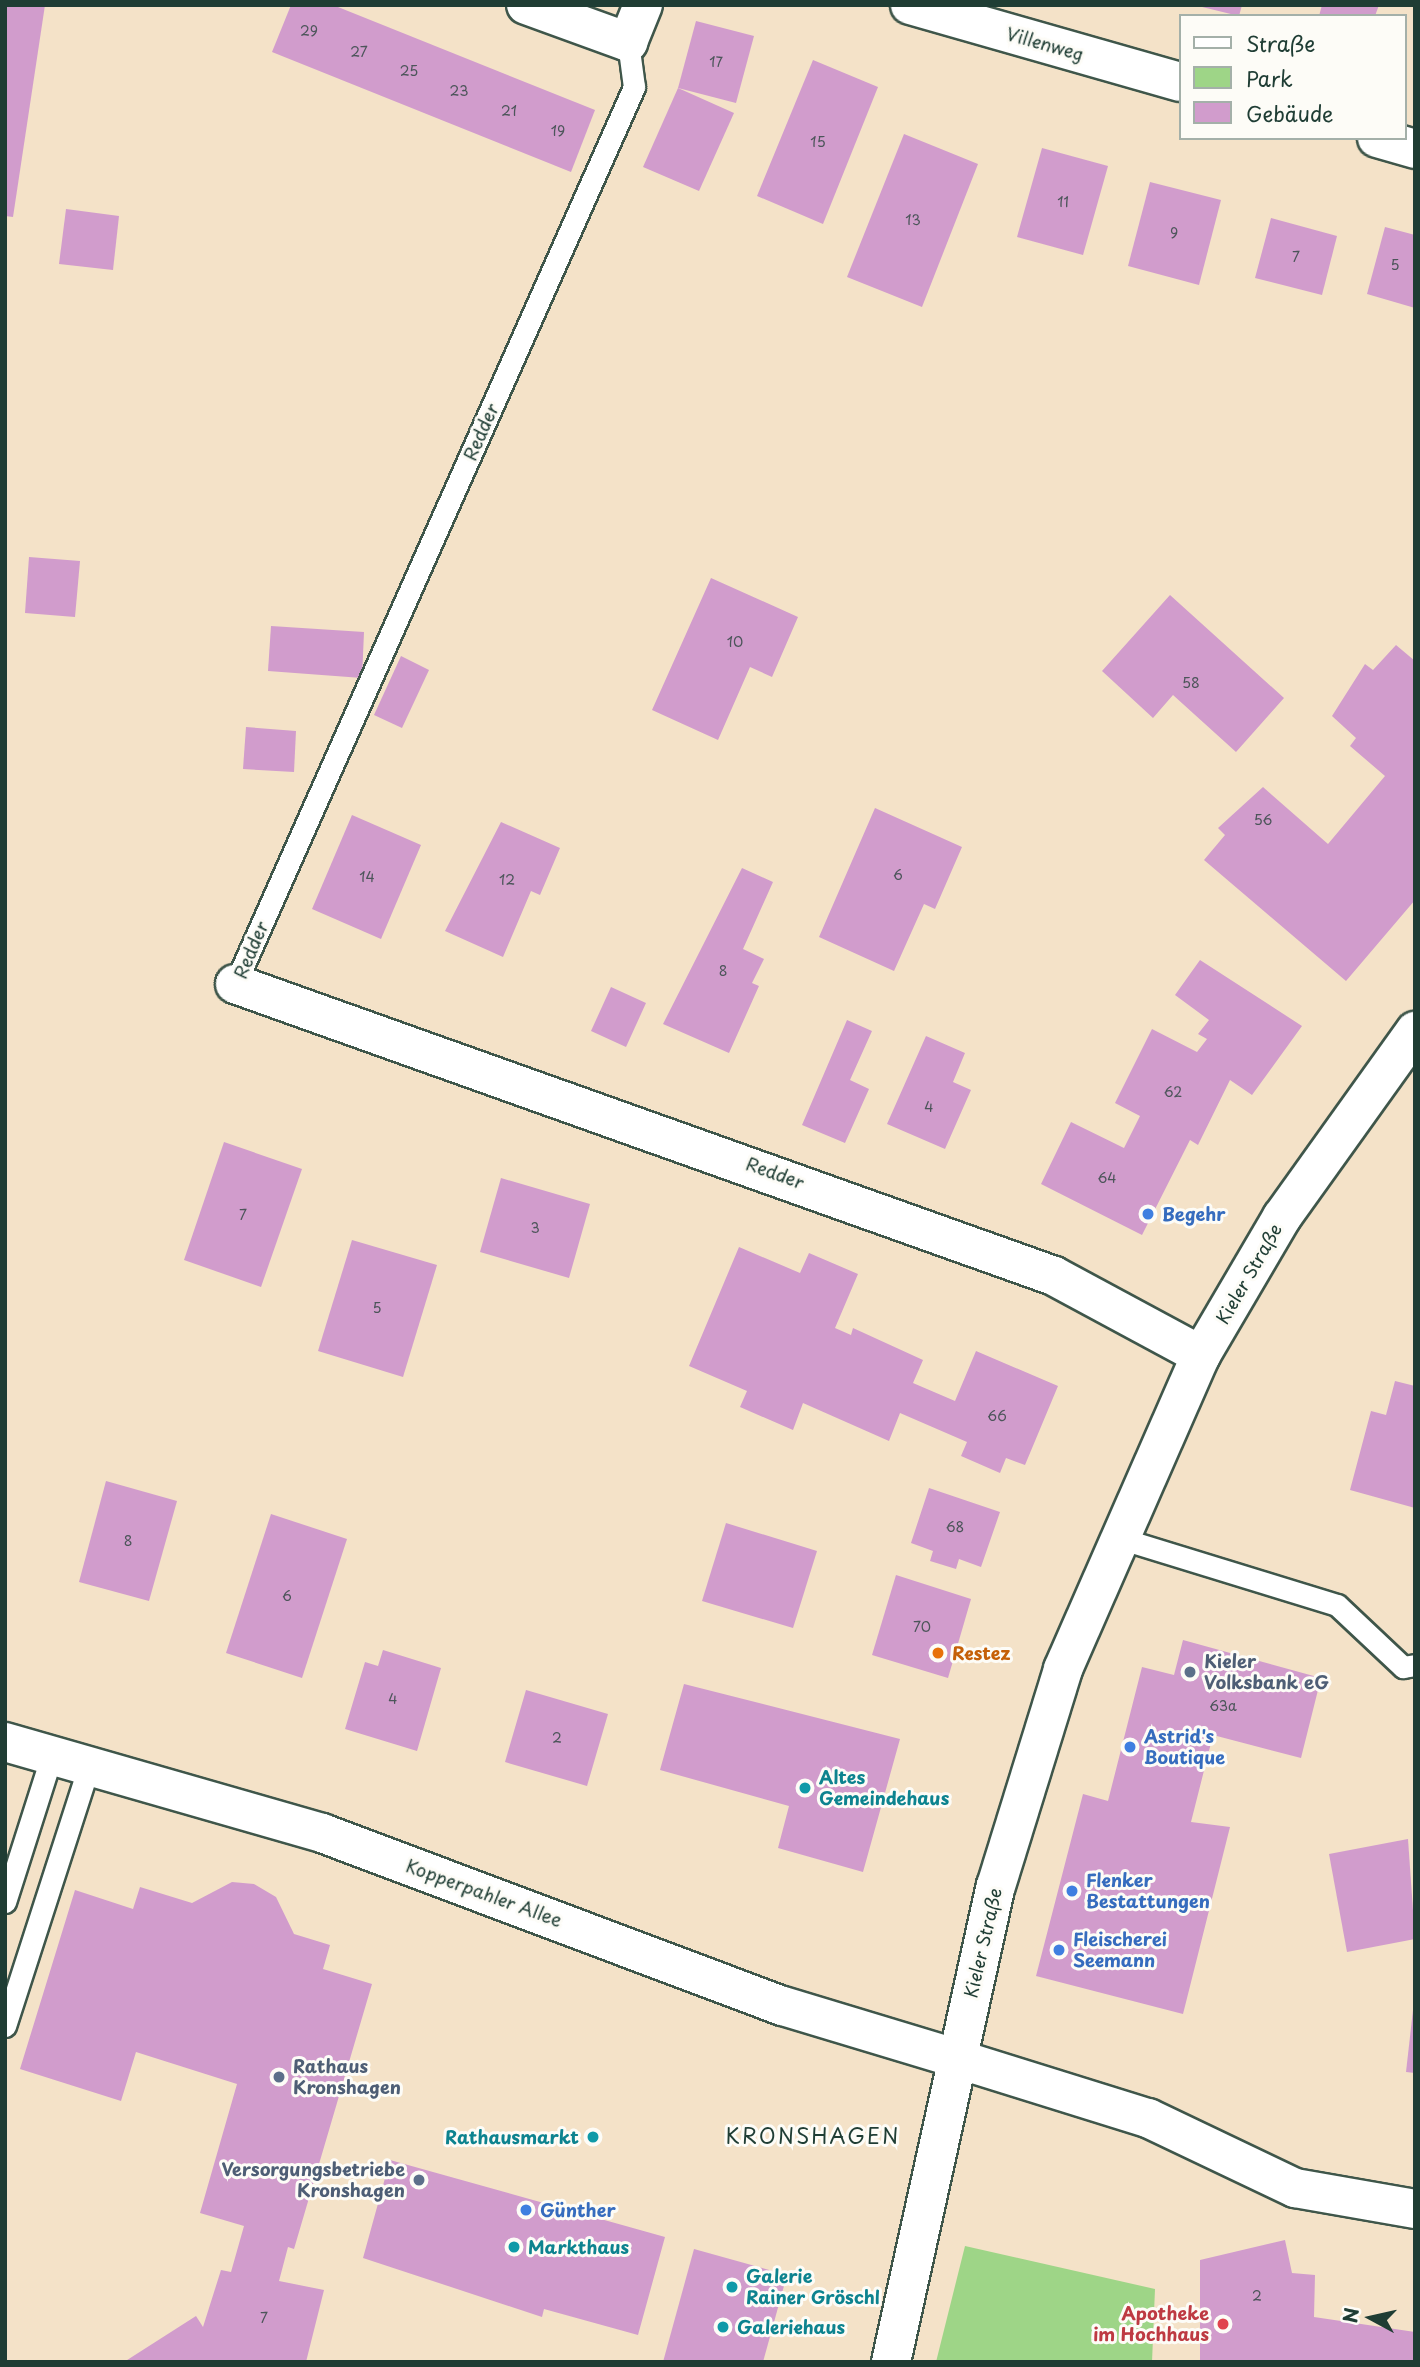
<!DOCTYPE html>
<meta charset="utf-8">
<style>
body{margin:0}
#map{position:relative;width:1420px;height:2367px;overflow:hidden;background:#f4e2c8;font-family:"Playpen Sans",sans-serif}
div>[style]{position:absolute}
.green>*{inset:0;background:#9ed587}
.building>*{inset:0;background:#d19ccc}
.roads{filter:drop-shadow(2px 0 #3f564a) drop-shadow(-2px 0 #3f564a) drop-shadow(0 2px #3f564a) drop-shadow(0 -2px #3f564a)}
.lane>*{height:21px;margin:-10.5px;padding:0 10.5px;transform-origin:10.5px;border-radius:10.5px;background:#fff}
.street>*{height:38px;margin:-19px;padding:0 19px;transform-origin:19px;border-radius:19px;background:#fff}
.secondary>*{height:38px;margin:-19px;padding:0 19px;transform-origin:19px;border-radius:19px;background:#fff}
.dots>*{width:19px;height:19px;translate:-50% -50%;box-sizing:border-box;border:4px solid #fdfcf7;border-radius:50%}
span{translate:-50% -50%;white-space:nowrap;text-align:center;line-height:1.15;-webkit-text-stroke:6px #fdfcf7;paint-order:stroke}
.number-label{font-size:14px;color:#4c555a}
.number-label span{-webkit-text-stroke-width:0}
.street-label{font-size:18px;color:#1f3d34}
.shop-label{font-size:18px;color:#366cbe;font-weight:700}
.left{translate:0 -50%;text-align:left}
.food-label{font-size:18px;color:#c56008;font-weight:700}
.service-label{font-size:18px;color:#4e5e75;font-weight:700}
.right{translate:-100% -50%;text-align:right}
.culture-label{font-size:18px;color:#0d838f;font-weight:700}
.health-label{font-size:18px;color:#be3a42;font-weight:700}
.quarter-label{font-size:21px;color:#1f3d34;letter-spacing:2px}
.frame{position:absolute;inset:0;border:7px solid #1f3d34;pointer-events:none}
.legend{position:absolute;left:1179px;top:14px;width:228px;height:126px;box-sizing:border-box;background:#fdfcf7;border:2px solid #a4b0a9;margin:0;padding:9px 12px;list-style:none;font-size:21px;color:#1f3d34}
.legend li{display:flex;align-items:center;gap:14px;height:35px}
.legend b{width:35px;border:2px solid #a4b0a9}
.north{position:absolute;left:1336px;top:2283px;width:70px;height:70px;-webkit-text-stroke:5px #fdfcf7;paint-order:stroke;rotate:278deg;font-size:19px;font-weight:700;line-height:28px;text-align:center;color:#1f3d34}
.north::after{content:'';display:block;margin:auto;width:24px;height:32px;background:#1f3d34;clip-path:polygon(50% 0,100% 100%,50% 72%,0 100%)}
</style>
<div id="map">
<div class="green">
<div style="clip-path:polygon(965px 2246px,1155px 2289px,1152px 2362px,936px 2362px)"></div>
</div>
<div class="building">
<div style="clip-path:polygon(5px 5px,45px 5px,13px 217px,5px 216px)"></div>
<div style="clip-path:polygon(291px 5px,333px 5px,595px 110px,571px 172px,272px 52px)"></div>
<div style="clip-path:polygon(1194px 5px,1242px 5px,1239px 16px)"></div>
<div style="clip-path:polygon(1322px 5px,1379px 5px,1375px 16px,1319px 16px)"></div>
<div style="clip-path:polygon(696px 21px,754px 36px,736px 103px,678px 88px)"></div>
<div style="clip-path:polygon(813px 60px,878px 87px,823px 224px,757px 196px)"></div>
<div style="clip-path:polygon(678px 88px,734px 113px,699px 191px,643px 167px)"></div>
<div style="clip-path:polygon(904px 134px,978px 164px,922px 307px,847px 277px)"></div>
<div style="clip-path:polygon(1042px 148px,1108px 166px,1083px 255px,1017px 237px)"></div>
<div style="clip-path:polygon(1150px 182px,1221px 200px,1199px 285px,1128px 266px)"></div>
<div style="clip-path:polygon(66px 209px,119px 216px,113px 270px,59px 264px)"></div>
<div style="clip-path:polygon(1271px 218px,1337px 236px,1322px 295px,1255px 278px)"></div>
<div style="clip-path:polygon(1385px 227px,1415px 235px,1415px 308px,1367px 294px)"></div>
<div style="clip-path:polygon(29px 557px,80px 561px,75px 617px,25px 613px)"></div>
<div style="clip-path:polygon(711px 578px,798px 617px,772px 677px,750px 667px,718px 740px,652px 710px)"></div>
<div style="clip-path:polygon(1170px 595px,1284px 698px,1236px 752px,1173px 695px,1153px 718px,1102px 671px)"></div>
<div style="clip-path:polygon(271px 626px,364px 632px,362px 678px,268px 671px)"></div>
<div style="clip-path:polygon(1396px 645px,1415px 661px,1415px 900px,1346px 981px,1204px 860px,1225px 835px,1218px 828px,1263px 787px,1328px 844px,1385px 776px,1350px 746px,1356px 738px,1332px 716px,1365px 664px,1373px 670px)"></div>
<div style="clip-path:polygon(401px 656px,429px 670px,402px 728px,374px 715px)"></div>
<div style="clip-path:polygon(246px 727px,296px 731px,294px 772px,243px 769px)"></div>
<div style="clip-path:polygon(875px 808px,962px 847px,935px 909px,924px 904px,894px 971px,819px 937px)"></div>
<div style="clip-path:polygon(352px 815px,421px 845px,381px 939px,312px 909px)"></div>
<div style="clip-path:polygon(501px 822px,560px 848px,540px 895px,531px 891px,503px 957px,445px 931px)"></div>
<div style="clip-path:polygon(742px 868px,773px 882px,743px 949px,764px 959px,752px 983px,759px 986px,729px 1053px,663px 1024px)"></div>
<div style="clip-path:polygon(1200px 960px,1302px 1026px,1252px 1095px,1230px 1080px,1198px 1145px,1190px 1140px,1142px 1235px,1041px 1184px,1071px 1122px,1124px 1148px,1140px 1116px,1115px 1103px,1152px 1029px,1197px 1052px,1207px 1039px,1198px 1034px,1209px 1020px,1175px 995px)"></div>
<div style="clip-path:polygon(611px 987px,646px 1003px,626px 1047px,591px 1031px)"></div>
<div style="clip-path:polygon(847px 1020px,872px 1031px,850px 1080px,869px 1089px,845px 1143px,802px 1125px)"></div>
<div style="clip-path:polygon(926px 1036px,965px 1053px,953px 1082px,971px 1090px,945px 1149px,887px 1124px)"></div>
<div style="clip-path:polygon(224px 1142px,302px 1169px,261px 1287px,184px 1260px)"></div>
<div style="clip-path:polygon(501px 1178px,590px 1204px,569px 1278px,480px 1252px)"></div>
<div style="clip-path:polygon(352px 1240px,437px 1265px,403px 1377px,318px 1351px)"></div>
<div style="clip-path:polygon(739px 1247px,800px 1273px,809px 1253px,858px 1274px,835px 1328px,851px 1335px,853px 1328px,923px 1360px,913px 1383px,955px 1401px,976px 1351px,1058px 1386px,1025px 1465px,1006px 1458px,1000px 1473px,961px 1456px,967px 1442px,900px 1413px,889px 1441px,803px 1403px,793px 1430px,740px 1407px,747px 1391px,689px 1366px)"></div>
<div style="clip-path:polygon(1395px 1381px,1415px 1386px,1415px 1508px,1350px 1490px,1371px 1411px,1386px 1415px)"></div>
<div style="clip-path:polygon(106px 1481px,177px 1501px,149px 1601px,79px 1582px)"></div>
<div style="clip-path:polygon(929px 1488px,1000px 1512px,981px 1567px,959px 1559px,956px 1569px,930px 1561px,933px 1551px,911px 1543px)"></div>
<div style="clip-path:polygon(271px 1514px,347px 1539px,302px 1678px,226px 1653px)"></div>
<div style="clip-path:polygon(726px 1523px,817px 1551px,793px 1628px,702px 1601px)"></div>
<div style="clip-path:polygon(896px 1575px,971px 1599px,948px 1678px,872px 1655px)"></div>
<div style="clip-path:polygon(1183px 1640px,1321px 1678px,1301px 1758px,1213px 1735px,1191px 1822px,1230px 1827px,1183px 2014px,1036px 1976px,1083px 1794px,1108px 1801px,1142px 1667px,1174px 1675px)"></div>
<div style="clip-path:polygon(383px 1650px,441px 1668px,417px 1751px,345px 1729px,365px 1662px,378px 1666px)"></div>
<div style="clip-path:polygon(684px 1684px,900px 1739px,863px 1872px,778px 1848px,789px 1806px,660px 1770px)"></div>
<div style="clip-path:polygon(526px 1690px,608px 1714px,587px 1786px,505px 1762px)"></div>
<div style="clip-path:polygon(1408px 1839px,1415px 1939px,1347px 1952px,1329px 1854px)"></div>
<div style="clip-path:polygon(232px 1882px,254px 1884px,276px 1897px,294px 1934px,330px 1945px,323px 1969px,372px 1984px,294px 2249px,288px 2247px,279px 2281px,324px 2290px,306px 2362px,124px 2362px,196px 2316px,203px 2327px,221px 2270px,231px 2272px,244px 2226px,200px 2213px,237px 2084px,136px 2052px,121px 2101px,20px 2069px,75px 1890px,133px 1909px,140px 1887px,192px 1903px)"></div>
<div style="clip-path:polygon(1413px 2010px,1415px 2010px,1415px 2073px,1406px 2072px)"></div>
<div style="clip-path:polygon(390px 2160px,665px 2237px,638px 2335px,544px 2309px,542px 2317px,363px 2258px)"></div>
<div style="clip-path:polygon(1285px 2240px,1292px 2273px,1315px 2275px,1314px 2317px,1415px 2332px,1415px 2362px,1200px 2362px,1200px 2260px)"></div>
<div style="clip-path:polygon(694px 2249px,787px 2275px,763px 2362px,663px 2362px)"></div>
</div>
<div class="roads">
<div class="lane">
<div style="left:235px;top:984px;width:982px;rotate:-66.02deg"></div>
<div style="left:634px;top:87px;width:45px;rotate:-97.6deg"></div>
<div style="left:1116px;top:1537px;width:231px;rotate:17.1deg"></div>
<div style="left:1337px;top:1605px;width:91px;rotate:43.2deg"></div>
<div style="left:1403px;top:1667px;width:12px;rotate:-9deg"></div>
<div style="left:5px;top:1902px;width:154px;rotate:-72.3deg"></div>
<div style="left:5px;top:2026px;width:273px;rotate:-72.1deg"></div>
</div>
<div class="street">
<div style="left:526px;top:5px;width:109px;rotate:19.9deg"></div>
<div style="left:628px;top:42px;width:40px;rotate:-68deg"></div>
<div style="left:910px;top:5px;width:281px;rotate:15.9deg"></div>
<div style="left:1377px;top:138px;width:40px;rotate:16deg"></div>
<div style="left:235px;top:984px;width:869px;rotate:19.62deg"></div>
<div style="left:1054px;top:1276px;width:167px;rotate:28.3deg"></div>
<div style="left:958px;top:2059px;width:199px;rotate:17.3deg"></div>
<div style="left:1148px;top:2118px;width:163px;rotate:25.5deg"></div>
<div style="left:1295px;top:2188px;width:122px;rotate:9.9deg"></div>
</div>
<div class="secondary">
<div style="left:5px;top:1742px;width:330px;rotate:16deg"></div>
<div style="left:322px;top:1833px;width:492px;rotate:20.6deg"></div>
<div style="left:783px;top:2006px;width:183px;rotate:16.8deg"></div>
<div style="left:891px;top:2362px;width:487px;rotate:-77.6deg"></div>
<div style="left:996px;top:1886px;width:227px;rotate:-72.8deg"></div>
<div style="left:1063px;top:1669px;width:343px;rotate:-66.3deg"></div>
<div style="left:1201px;top:1355px;width:160px;rotate:-59.6deg"></div>
<div style="left:1282px;top:1217px;width:229px;rotate:-54.4deg"></div>
</div>
</div>
<div class="dots">
<div style="left:1148px;top:1214px;background:#3f7fe0"></div>
<div style="left:938px;top:1653px;background:#e8710a"></div>
<div style="left:1190px;top:1672px;background:#5c6f8a"></div>
<div style="left:1130px;top:1747px;background:#3f7fe0"></div>
<div style="left:805px;top:1788px;background:#0f9aa8"></div>
<div style="left:1072px;top:1891px;background:#3f7fe0"></div>
<div style="left:1059px;top:1950px;background:#3f7fe0"></div>
<div style="left:279px;top:2077px;background:#5c6f8a"></div>
<div style="left:593px;top:2137px;background:#0f9aa8"></div>
<div style="left:419px;top:2180px;background:#5c6f8a"></div>
<div style="left:526px;top:2210px;background:#3f7fe0"></div>
<div style="left:514px;top:2247px;background:#0f9aa8"></div>
<div style="left:732px;top:2287px;background:#0f9aa8"></div>
<div style="left:1223px;top:2324px;background:#e0444e"></div>
<div style="left:723px;top:2327px;background:#0f9aa8"></div>
</div>
<div class="number-label">
<span style="left:309px;top:31px">29</span>
<span style="left:359px;top:52px">27</span>
<span style="left:716px;top:62px">17</span>
<span style="left:409px;top:71px">25</span>
<span style="left:459px;top:91px">23</span>
<span style="left:509px;top:111px">21</span>
<span style="left:558px;top:131px">19</span>
<span style="left:818px;top:142px">15</span>
<span style="left:1063px;top:202px">11</span>
<span style="left:913px;top:220px">13</span>
<span style="left:1174px;top:233px">9</span>
<span style="left:1296px;top:257px">7</span>
<span style="left:1395px;top:265px">5</span>
<span style="left:735px;top:642px">10</span>
<span style="left:1191px;top:683px">58</span>
<span style="left:1263px;top:820px">56</span>
<span style="left:898px;top:875px">6</span>
<span style="left:367px;top:877px">14</span>
<span style="left:507px;top:880px">12</span>
<span style="left:723px;top:971px">8</span>
<span style="left:1173px;top:1092px">62</span>
<span style="left:929px;top:1107px">4</span>
<span style="left:1107px;top:1178px">64</span>
<span style="left:243px;top:1215px">7</span>
<span style="left:535px;top:1228px">3</span>
<span style="left:377px;top:1308px">5</span>
<span style="left:997px;top:1416px">66</span>
<span style="left:955px;top:1527px">68</span>
<span style="left:128px;top:1541px">8</span>
<span style="left:287px;top:1596px">6</span>
<span style="left:922px;top:1627px">70</span>
<span style="left:393px;top:1699px">4</span>
<span style="left:1223px;top:1706px">63a</span>
<span style="left:557px;top:1738px">2</span>
<span style="left:1257px;top:2296px">2</span>
<span style="left:264px;top:2318px">7</span>
</div>
<div class="street-label">
<span style="left:1045px;top:44px;rotate:16deg">Villenweg</span>
<span style="left:481px;top:432px;rotate:-66deg">Redder</span>
<span style="left:251px;top:950px;rotate:-67deg">Redder</span>
<span style="left:775px;top:1173px;rotate:20deg">Redder</span>
<span style="left:1249px;top:1274px;rotate:-60deg">Kieler Straße</span>
<span style="left:484px;top:1893px;rotate:20deg">Kopperpahler Allee</span>
<span style="left:983px;top:1943px;rotate:-77deg">Kieler Straße</span>
</div>
<div class="shop-label">
<span class="left" style="left:1162px;top:1214px">Begehr</span>
<span class="left" style="left:1144px;top:1747px">Astrid's<br>Boutique</span>
<span class="left" style="left:1086px;top:1891px">Flenker<br>Bestattungen</span>
<span class="left" style="left:1073px;top:1950px">Fleischerei<br>Seemann</span>
<span class="left" style="left:540px;top:2210px">Günther</span>
</div>
<div class="food-label">
<span class="left" style="left:952px;top:1653px">Restez</span>
</div>
<div class="service-label">
<span class="left" style="left:1204px;top:1672px">Kieler<br>Volksbank eG</span>
<span class="left" style="left:293px;top:2077px">Rathaus<br>Kronshagen</span>
<span class="right" style="left:405px;top:2180px">Versorgungsbetriebe<br>Kronshagen</span>
</div>
<div class="culture-label">
<span class="left" style="left:819px;top:1788px">Altes<br>Gemeindehaus</span>
<span class="right" style="left:579px;top:2137px">Rathausmarkt</span>
<span class="left" style="left:528px;top:2247px">Markthaus</span>
<span class="left" style="left:746px;top:2287px">Galerie<br>Rainer Gröschl</span>
<span class="left" style="left:737px;top:2327px">Galeriehaus</span>
</div>
<div class="health-label">
<span class="right" style="left:1209px;top:2324px">Apotheke<br>im Hochhaus</span>
</div>
<div class="quarter-label">
<span style="left:813px;top:2135px">KRONSHAGEN</span>
</div>
<div class="frame"></div>
<ul class="legend">
<li><b style="height:9px;background:#fff"></b>Straße</li>
<li><b style="height:19px;background:#9ed587"></b>Park</li>
<li><b style="height:19px;background:#d19ccc"></b>Gebäude</li>
</ul>
<div class="north">N</div>
</div>
